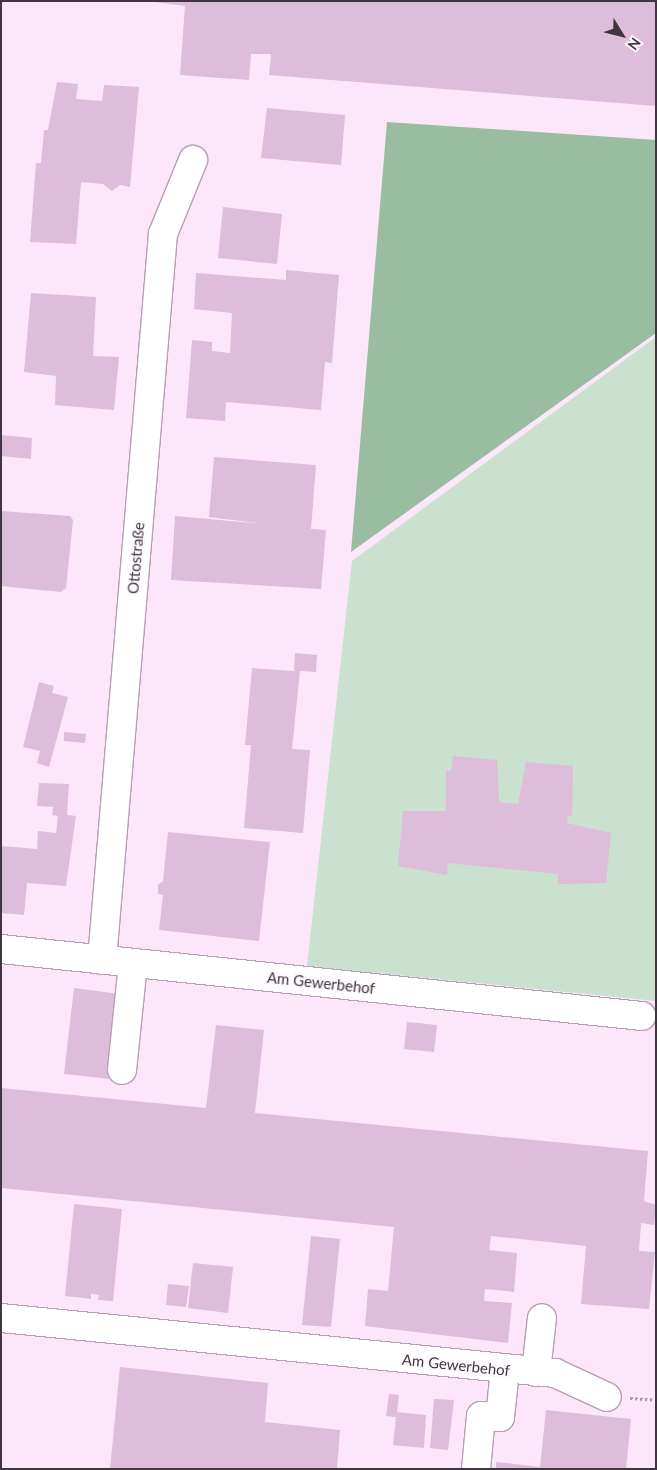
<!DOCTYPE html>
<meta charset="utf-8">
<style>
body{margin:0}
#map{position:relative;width:657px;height:1470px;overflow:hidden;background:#fef9fd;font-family:Lato,sans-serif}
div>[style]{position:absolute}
.built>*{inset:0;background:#fbe7f9}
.green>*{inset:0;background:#c9e1ce}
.water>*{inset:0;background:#9abda2}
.building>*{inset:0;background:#ddbdda}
.path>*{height:3px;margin-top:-1.5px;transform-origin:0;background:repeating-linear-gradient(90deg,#a39ca2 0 2.5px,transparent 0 5px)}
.roads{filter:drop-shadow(1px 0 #b79eb4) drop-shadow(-1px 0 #b79eb4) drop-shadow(0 1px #b79eb4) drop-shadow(0 -1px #b79eb4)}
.minor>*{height:28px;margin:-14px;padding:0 14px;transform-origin:14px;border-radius:14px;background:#fff}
span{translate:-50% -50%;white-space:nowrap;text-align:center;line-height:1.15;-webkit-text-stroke:5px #fef9fd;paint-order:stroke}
.street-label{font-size:15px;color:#41363f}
.frame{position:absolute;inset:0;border:2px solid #41363f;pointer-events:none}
.north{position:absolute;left:597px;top:10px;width:50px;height:50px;-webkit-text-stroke:4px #fef9fd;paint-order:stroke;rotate:126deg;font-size:14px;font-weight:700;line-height:20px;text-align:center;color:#41363f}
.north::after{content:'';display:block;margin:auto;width:18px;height:22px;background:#41363f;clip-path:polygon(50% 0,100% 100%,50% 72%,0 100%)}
</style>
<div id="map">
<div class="built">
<div style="clip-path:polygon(1px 1px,656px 1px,656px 1469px,1px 1469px)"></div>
</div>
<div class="green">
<div style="clip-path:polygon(656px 337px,656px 1001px,307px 966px,352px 561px)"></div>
</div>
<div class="water">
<div style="clip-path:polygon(387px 122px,656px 140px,656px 333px,351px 552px)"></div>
</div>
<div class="building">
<div style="clip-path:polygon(147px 1px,656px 1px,656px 106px,269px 75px,271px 54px,251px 54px,249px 80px,180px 75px,185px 6px)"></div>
<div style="clip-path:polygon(57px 82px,78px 84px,76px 99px,102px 101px,104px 85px,139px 87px,130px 187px,120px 185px,112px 191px,103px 184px,81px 182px,76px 244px,30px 242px,36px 163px,41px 163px,44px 130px,48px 130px)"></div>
<div style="clip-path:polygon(267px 108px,345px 115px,341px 165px,261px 158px)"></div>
<div style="clip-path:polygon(223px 207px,282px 214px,277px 264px,218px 258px)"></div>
<div style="clip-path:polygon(286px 270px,339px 275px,332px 363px,325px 362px,321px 410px,226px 402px,225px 421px,186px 418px,192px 340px,212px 342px,212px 351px,230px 353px,232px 313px,194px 309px,196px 273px,286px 280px)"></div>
<div style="clip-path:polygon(31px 293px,96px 297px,93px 356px,119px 357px,114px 410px,55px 405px,56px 376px,24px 372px)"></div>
<div style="clip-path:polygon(1px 435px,32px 438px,31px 459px,1px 456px)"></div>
<div style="clip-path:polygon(214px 457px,316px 465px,311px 529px,326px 530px,321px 589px,171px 580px,175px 516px,265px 524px,209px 517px)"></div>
<div style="clip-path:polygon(1px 511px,70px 516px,73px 520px,66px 588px,61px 592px,1px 586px)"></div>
<div style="clip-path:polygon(295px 653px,317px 655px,316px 672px,300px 671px,292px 749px,310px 750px,303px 833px,244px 828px,251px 745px,245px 745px,252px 668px,294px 671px)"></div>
<div style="clip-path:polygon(39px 682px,54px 686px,52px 693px,68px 697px,49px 767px,37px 763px,40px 751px,23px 747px)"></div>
<div style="clip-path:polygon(64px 732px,86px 734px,85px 743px,64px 741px)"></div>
<div style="clip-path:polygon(453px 756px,497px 760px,499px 802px,518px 804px,526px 762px,573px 766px,572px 816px,568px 816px,567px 823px,611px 833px,606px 883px,558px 884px,558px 874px,448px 863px,447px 875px,398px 866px,403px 811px,446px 811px,446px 771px,451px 771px)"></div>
<div style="clip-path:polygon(39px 783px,69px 784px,67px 815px,76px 816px,66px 886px,27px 883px,24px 915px,1px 913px,1px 846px,37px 849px,38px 831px,56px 833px,58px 816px,52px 815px,53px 807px,37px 806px)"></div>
<div style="clip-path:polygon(168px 832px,270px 842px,259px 941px,159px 930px,163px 895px,158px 894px,158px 885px,163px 881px)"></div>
<div style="clip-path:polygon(74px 988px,120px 994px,111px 1079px,64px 1074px)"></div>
<div style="clip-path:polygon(407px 1022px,437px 1025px,434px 1052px,404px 1049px)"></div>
<div style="clip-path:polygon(216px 1025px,264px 1030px,255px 1113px,648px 1151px,644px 1201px,656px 1205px,654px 1225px,641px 1223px,639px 1251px,655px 1252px,649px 1309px,581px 1304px,586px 1246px,491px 1236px,489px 1250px,517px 1253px,514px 1292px,485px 1289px,484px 1301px,512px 1303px,508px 1343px,365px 1326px,368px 1289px,388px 1291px,394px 1227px,1px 1188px,1px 1088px,206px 1108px)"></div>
<div style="clip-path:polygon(74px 1204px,122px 1209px,113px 1301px,98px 1300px,99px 1295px,91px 1294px,91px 1299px,65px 1296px)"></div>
<div style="clip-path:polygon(311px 1236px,340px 1239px,331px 1327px,302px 1325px)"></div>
<div style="clip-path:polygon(193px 1263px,233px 1267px,228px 1313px,188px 1308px)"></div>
<div style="clip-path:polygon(168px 1284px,189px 1286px,186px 1307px,166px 1305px)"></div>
<div style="clip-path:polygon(120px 1367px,268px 1383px,265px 1422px,340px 1430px,337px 1469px,110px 1469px)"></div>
<div style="clip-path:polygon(389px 1394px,399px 1395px,397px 1412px,426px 1415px,424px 1448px,393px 1445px,396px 1417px,386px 1416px)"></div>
<div style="clip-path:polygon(434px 1399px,454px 1400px,448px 1450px,430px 1448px)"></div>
<div style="clip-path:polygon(546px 1410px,631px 1419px,626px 1469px,496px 1469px,496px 1462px,540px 1467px)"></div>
</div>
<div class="path">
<div style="left:630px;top:1398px;width:26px;rotate:4deg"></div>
</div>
<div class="roads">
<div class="minor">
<div style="left:1px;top:949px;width:644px;rotate:5.97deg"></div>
<div style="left:102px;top:960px;width:729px;rotate:-85.2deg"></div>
<div style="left:163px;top:234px;width:80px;rotate:-67.9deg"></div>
<div style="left:122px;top:1070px;width:107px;rotate:-84.1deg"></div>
<div style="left:1px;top:1318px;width:557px;rotate:5.67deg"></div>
<div style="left:555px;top:1373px;width:57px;rotate:24.8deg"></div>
<div style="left:536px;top:1372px;width:54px;rotate:-83.7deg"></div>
<div style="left:476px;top:1469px;width:53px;rotate:-84.6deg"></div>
<div style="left:481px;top:1416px;width:19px;rotate:3deg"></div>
<div style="left:500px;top:1417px;width:47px;rotate:-83.9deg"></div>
</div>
</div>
<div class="street-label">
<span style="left:136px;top:558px;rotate:-85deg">Ottostraße</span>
<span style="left:321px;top:983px;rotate:6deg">Am Gewerbehof</span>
<span style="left:456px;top:1365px;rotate:6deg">Am Gewerbehof</span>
</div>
<div class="frame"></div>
<div class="north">N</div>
</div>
